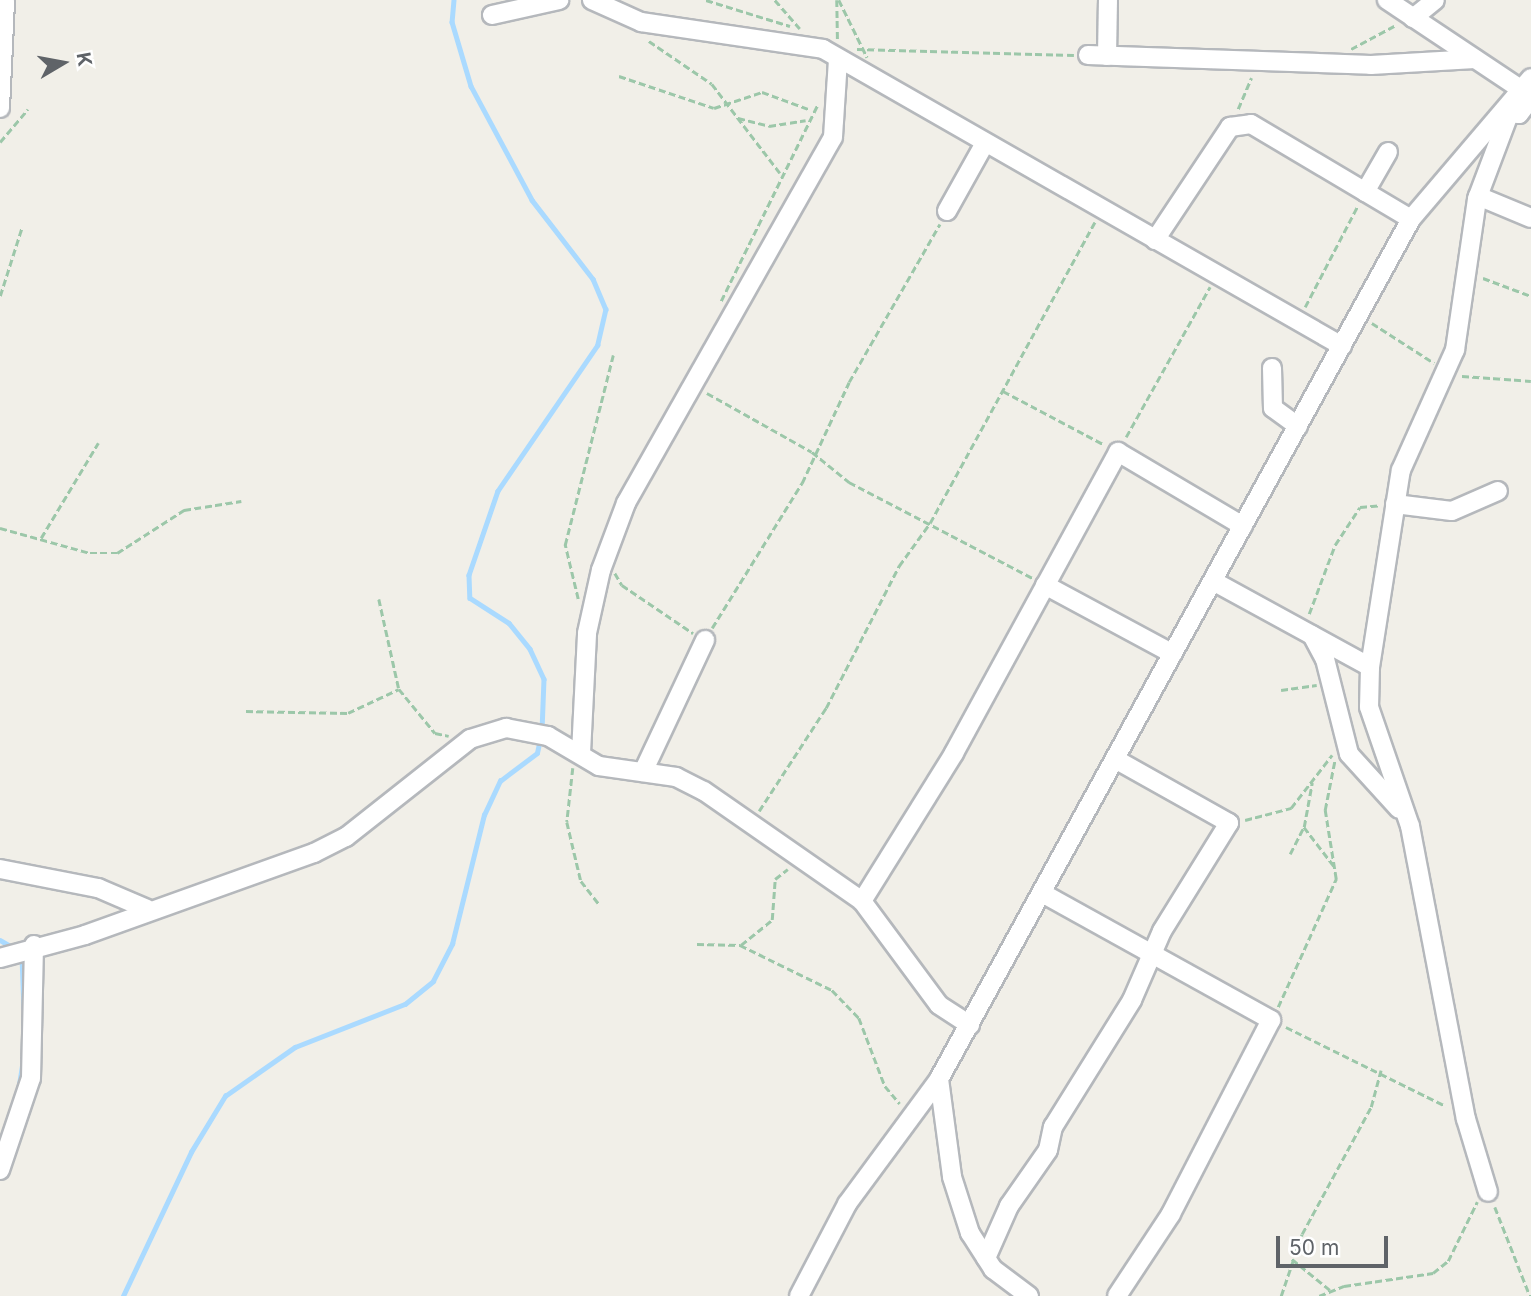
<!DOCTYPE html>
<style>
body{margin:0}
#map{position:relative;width:1531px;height:1296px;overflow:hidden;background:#f1efe8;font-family:Inter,sans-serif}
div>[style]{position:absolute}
.stream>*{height:4.5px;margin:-2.25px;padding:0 2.25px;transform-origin:2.25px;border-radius:2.25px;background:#aadaff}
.path>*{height:2.5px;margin-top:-1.25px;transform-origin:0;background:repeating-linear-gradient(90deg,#9cc7a9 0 7px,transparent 0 10.5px)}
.roads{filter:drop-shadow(2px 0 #b5b8bc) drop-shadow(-2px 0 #b5b8bc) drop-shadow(0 2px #b5b8bc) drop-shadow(0 -2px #b5b8bc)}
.minor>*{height:18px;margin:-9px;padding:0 9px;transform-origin:9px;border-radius:9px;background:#fff}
span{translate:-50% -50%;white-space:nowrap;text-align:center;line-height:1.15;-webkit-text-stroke:6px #fff;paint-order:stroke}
.north{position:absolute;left:28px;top:28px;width:70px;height:70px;-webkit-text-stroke:5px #fff;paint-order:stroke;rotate:80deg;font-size:19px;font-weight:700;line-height:28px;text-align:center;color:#5f6368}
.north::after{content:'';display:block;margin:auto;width:24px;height:32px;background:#5f6368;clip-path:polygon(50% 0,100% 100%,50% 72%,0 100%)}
.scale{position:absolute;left:1276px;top:1236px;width:112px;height:32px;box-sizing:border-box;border:4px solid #5f6368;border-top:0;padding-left:9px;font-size:21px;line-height:24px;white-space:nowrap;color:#5f6368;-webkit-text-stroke:5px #fff;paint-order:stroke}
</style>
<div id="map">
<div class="stream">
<div style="left:454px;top:0;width:22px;rotate:95deg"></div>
<div style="left:452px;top:22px;width:67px;rotate:73.5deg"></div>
<div style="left:471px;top:86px;width:129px;rotate:61.8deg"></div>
<div style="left:532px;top:200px;width:100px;rotate:52.3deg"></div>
<div style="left:593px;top:279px;width:33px;rotate:67deg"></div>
<div style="left:606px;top:309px;width:37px;rotate:103deg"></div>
<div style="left:598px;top:345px;width:177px;rotate:124.4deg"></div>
<div style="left:498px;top:491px;width:89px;rotate:109deg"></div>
<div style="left:469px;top:575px;width:23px;rotate:88deg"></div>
<div style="left:470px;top:598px;width:46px;rotate:32.7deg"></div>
<div style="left:509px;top:623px;width:33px;rotate:51deg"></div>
<div style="left:530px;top:649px;width:33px;rotate:65deg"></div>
<div style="left:544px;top:679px;width:52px;rotate:92.2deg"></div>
<div style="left:0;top:940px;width:16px;rotate:30deg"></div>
<div style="left:22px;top:957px;width:51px;rotate:87.8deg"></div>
<div style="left:18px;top:1091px;width:33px;rotate:-81deg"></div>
<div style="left:123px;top:1296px;width:159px;rotate:-64.7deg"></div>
<div style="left:191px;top:1152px;width:66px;rotate:-58.7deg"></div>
<div style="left:225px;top:1096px;width:85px;rotate:-35deg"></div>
<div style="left:295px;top:1047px;width:118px;rotate:-21.4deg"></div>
<div style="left:405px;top:1004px;width:36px;rotate:-39deg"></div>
<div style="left:433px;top:981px;width:42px;rotate:-62.8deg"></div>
<div style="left:452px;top:944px;width:133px;rotate:-76.1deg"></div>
<div style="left:484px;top:815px;width:38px;rotate:-65deg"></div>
<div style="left:500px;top:781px;width:46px;rotate:-37.1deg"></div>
<div style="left:537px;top:753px;width:14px;rotate:-78deg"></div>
</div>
<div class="path">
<div style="left:706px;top:0;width:88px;rotate:17.2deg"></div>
<div style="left:775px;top:0;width:38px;rotate:49deg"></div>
<div style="left:837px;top:0;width:39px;rotate:89deg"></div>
<div style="left:839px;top:0;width:64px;rotate:63.8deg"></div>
<div style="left:649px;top:41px;width:76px;rotate:34.3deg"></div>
<div style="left:712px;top:84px;width:112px;rotate:52.6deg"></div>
<div style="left:857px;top:49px;width:217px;rotate:1.6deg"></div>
<div style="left:1351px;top:49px;width:49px;rotate:-28.1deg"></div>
<div style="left:619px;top:76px;width:100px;rotate:18.6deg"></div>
<div style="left:714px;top:108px;width:51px;rotate:-18.4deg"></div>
<div style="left:762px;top:92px;width:52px;rotate:20.2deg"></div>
<div style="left:1238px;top:109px;width:34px;rotate:-67deg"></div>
<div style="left:738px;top:118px;width:32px;rotate:14deg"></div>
<div style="left:769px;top:126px;width:37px;rotate:-9deg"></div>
<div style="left:0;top:142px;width:43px;rotate:-49.7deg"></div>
<div style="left:1483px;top:278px;width:51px;rotate:20.6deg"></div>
<div style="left:0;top:296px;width:72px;rotate:-72.3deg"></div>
<div style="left:721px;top:301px;width:220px;rotate:-63.8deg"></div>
<div style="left:1305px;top:307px;width:113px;rotate:-62.5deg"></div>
<div style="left:1372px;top:323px;width:74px;rotate:32.8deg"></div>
<div style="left:1462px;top:376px;width:69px;rotate:4.1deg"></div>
<div style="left:1003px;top:391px;width:113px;rotate:27.9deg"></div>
<div style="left:707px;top:393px;width:120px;rotate:29.3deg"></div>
<div style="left:812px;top:452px;width:48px;rotate:39deg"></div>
<div style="left:849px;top:482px;width:208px;rotate:27.6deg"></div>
<div style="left:1126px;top:437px;width:172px;rotate:-60.8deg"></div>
<div style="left:0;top:528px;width:93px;rotate:15.5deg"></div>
<div style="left:90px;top:553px;width:27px"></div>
<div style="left:117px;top:553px;width:80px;rotate:-32.7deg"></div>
<div style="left:184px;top:510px;width:58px;rotate:-9deg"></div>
<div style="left:41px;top:538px;width:111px;rotate:-59deg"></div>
<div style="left:615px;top:573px;width:14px;rotate:60deg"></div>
<div style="left:622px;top:585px;width:86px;rotate:34.1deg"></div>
<div style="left:379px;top:599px;width:92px;rotate:77.5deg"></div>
<div style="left:399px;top:689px;width:57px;rotate:50.7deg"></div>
<div style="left:435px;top:733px;width:14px;rotate:12deg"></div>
<div style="left:578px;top:599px;width:56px;rotate:-103.5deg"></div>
<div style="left:565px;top:545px;width:196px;rotate:-75.8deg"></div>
<div style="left:1309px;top:614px;width:74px;rotate:-69.4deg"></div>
<div style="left:1335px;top:545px;width:45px;rotate:-56.7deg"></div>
<div style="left:1360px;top:507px;width:21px;rotate:-5deg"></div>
<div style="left:712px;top:628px;width:171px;rotate:-58.2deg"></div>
<div style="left:802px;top:483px;width:111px;rotate:-65deg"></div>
<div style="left:849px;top:382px;width:182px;rotate:-60.1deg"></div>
<div style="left:1281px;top:690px;width:36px;rotate:-8deg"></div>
<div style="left:246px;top:711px;width:102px;rotate:1.1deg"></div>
<div style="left:348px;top:713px;width:56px;rotate:-25.2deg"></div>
<div style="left:573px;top:768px;width:54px;rotate:96.3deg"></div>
<div style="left:567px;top:822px;width:61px;rotate:76.7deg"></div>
<div style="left:581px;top:881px;width:29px;rotate:52deg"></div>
<div style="left:759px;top:811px;width:123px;rotate:-57deg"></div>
<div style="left:826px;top:708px;width:160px;rotate:-62.8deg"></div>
<div style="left:899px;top:566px;width:53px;rotate:-54.2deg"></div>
<div style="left:930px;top:523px;width:343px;rotate:-61.3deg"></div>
<div style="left:1245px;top:820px;width:48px;rotate:-14.6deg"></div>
<div style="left:1291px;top:808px;width:67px;rotate:-52.3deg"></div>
<div style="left:1304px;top:827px;width:49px;rotate:52.4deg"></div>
<div style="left:1290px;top:854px;width:30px;rotate:-63deg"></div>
<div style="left:1304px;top:827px;width:45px;rotate:-79.7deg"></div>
<div style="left:697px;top:944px;width:43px;rotate:1.3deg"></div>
<div style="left:740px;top:945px;width:102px;rotate:26.1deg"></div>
<div style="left:832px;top:990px;width:39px;rotate:46deg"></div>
<div style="left:859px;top:1018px;width:73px;rotate:69.1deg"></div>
<div style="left:885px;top:1086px;width:23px;rotate:50deg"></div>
<div style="left:741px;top:945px;width:40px;rotate:-39deg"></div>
<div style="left:772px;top:920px;width:41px;rotate:-85.8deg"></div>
<div style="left:775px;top:879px;width:16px;rotate:-38deg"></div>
<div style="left:1278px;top:1007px;width:141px;rotate:-65.6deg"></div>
<div style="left:1336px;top:879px;width:70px;rotate:-99.1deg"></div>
<div style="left:1325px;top:810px;width:52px;rotate:-78.9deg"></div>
<div style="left:1286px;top:1027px;width:178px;rotate:26.3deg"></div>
<div style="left:1495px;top:1207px;width:96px;rotate:68.5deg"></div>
<div style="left:1292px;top:1259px;width:49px;rotate:39.2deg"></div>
<div style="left:1281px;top:1296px;width:65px;rotate:-71.3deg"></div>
<div style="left:1302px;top:1234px;width:145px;rotate:-61.5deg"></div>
<div style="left:1371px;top:1107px;width:38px;rotate:-75deg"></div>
<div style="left:1319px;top:1296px;width:27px;rotate:-22deg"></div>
<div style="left:1344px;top:1286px;width:90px;rotate:-8.3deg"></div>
<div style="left:1433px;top:1273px;width:19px;rotate:-39deg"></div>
<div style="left:1448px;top:1261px;width:66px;rotate:-63.8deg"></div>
</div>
<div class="roads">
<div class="minor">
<div style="left:592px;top:0;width:54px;rotate:24.2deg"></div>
<div style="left:641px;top:22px;width:184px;rotate:8.4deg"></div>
<div style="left:823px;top:49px;width:598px;rotate:29.78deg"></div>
<div style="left:492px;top:15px;width:69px;rotate:-12.6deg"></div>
<div style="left:1413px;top:18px;width:28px;rotate:-39deg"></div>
<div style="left:1088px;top:55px;width:283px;rotate:2deg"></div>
<div style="left:1371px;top:65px;width:104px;rotate:-3.3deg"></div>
<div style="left:1107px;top:56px;width:56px;rotate:-89deg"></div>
<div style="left:0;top:108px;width:108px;rotate:-87.3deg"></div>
<div style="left:1510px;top:113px;width:9px;rotate:6deg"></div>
<div style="left:1519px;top:114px;width:20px;rotate:-53deg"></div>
<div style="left:1365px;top:192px;width:46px;rotate:-60.1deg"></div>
<div style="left:1478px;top:196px;width:57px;rotate:22.5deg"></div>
<div style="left:947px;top:211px;width:78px;rotate:-60.8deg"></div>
<div style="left:1155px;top:240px;width:136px;rotate:-56.4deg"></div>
<div style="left:1230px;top:127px;width:21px;rotate:-8deg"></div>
<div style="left:1251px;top:124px;width:186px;rotate:30.7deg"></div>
<div style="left:1272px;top:368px;width:40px;rotate:88.6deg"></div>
<div style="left:1273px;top:408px;width:31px;rotate:36deg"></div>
<div style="left:1395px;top:504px;width:57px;rotate:7deg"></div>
<div style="left:1452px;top:511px;width:50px;rotate:-23.5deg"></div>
<div style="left:1213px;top:581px;width:179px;rotate:28.7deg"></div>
<div style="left:1370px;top:667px;width:199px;rotate:-81.1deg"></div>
<div style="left:1401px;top:470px;width:132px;rotate:-65.8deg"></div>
<div style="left:1455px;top:350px;width:153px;rotate:-81.7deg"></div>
<div style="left:1477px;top:199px;width:119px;rotate:-69.3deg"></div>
<div style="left:1519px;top:88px;width:159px;rotate:-146.3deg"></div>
<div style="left:1045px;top:585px;width:145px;rotate:28.3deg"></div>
<div style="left:1312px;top:635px;width:27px;rotate:62deg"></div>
<div style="left:1325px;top:659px;width:98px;rotate:75.8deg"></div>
<div style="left:1349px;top:754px;width:74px;rotate:47.7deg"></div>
<div style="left:1370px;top:667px;width:40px;rotate:91.4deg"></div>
<div style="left:1369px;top:707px;width:126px;rotate:71deg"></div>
<div style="left:1410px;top:826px;width:298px;rotate:79.2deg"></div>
<div style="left:1466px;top:1119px;width:76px;rotate:73.2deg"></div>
<div style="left:581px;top:753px;width:120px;rotate:-87.1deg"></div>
<div style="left:587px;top:633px;width:65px;rotate:-77.5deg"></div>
<div style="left:601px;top:570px;width:72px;rotate:-69.5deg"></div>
<div style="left:626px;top:503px;width:420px;rotate:-60.5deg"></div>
<div style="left:833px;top:137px;width:77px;rotate:-86.3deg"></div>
<div style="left:643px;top:772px;width:146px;rotate:-64.8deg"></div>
<div style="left:0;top:869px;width:100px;rotate:11deg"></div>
<div style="left:98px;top:888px;width:53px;rotate:23.2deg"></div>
<div style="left:1042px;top:893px;width:262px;rotate:29deg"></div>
<div style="left:1271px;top:1020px;width:218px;rotate:117.3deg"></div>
<div style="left:1171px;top:1214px;width:98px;rotate:123.4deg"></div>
<div style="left:862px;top:901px;width:174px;rotate:-58.1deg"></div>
<div style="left:954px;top:753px;width:343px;rotate:-61.4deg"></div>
<div style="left:1118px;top:452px;width:145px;rotate:30.6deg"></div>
<div style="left:0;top:958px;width:88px;rotate:-15.1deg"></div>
<div style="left:85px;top:935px;width:243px;rotate:-19.7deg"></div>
<div style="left:314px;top:853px;width:36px;rotate:-27deg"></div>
<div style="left:346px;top:837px;width:158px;rotate:-38.3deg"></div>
<div style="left:470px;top:739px;width:38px;rotate:-17deg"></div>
<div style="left:506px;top:728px;width:43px;rotate:10.8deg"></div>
<div style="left:548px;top:736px;width:59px;rotate:30.5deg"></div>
<div style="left:599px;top:766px;width:78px;rotate:8.1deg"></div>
<div style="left:676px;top:777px;width:31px;rotate:27deg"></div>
<div style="left:704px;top:791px;width:193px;rotate:34.8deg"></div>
<div style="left:862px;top:901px;width:129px;rotate:53.5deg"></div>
<div style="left:939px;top:1005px;width:37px;rotate:33deg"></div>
<div style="left:939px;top:1079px;width:99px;rotate:82.4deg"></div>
<div style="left:952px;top:1177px;width:59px;rotate:72.2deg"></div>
<div style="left:970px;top:1233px;width:43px;rotate:57.4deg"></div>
<div style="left:993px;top:1269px;width:45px;rotate:36.9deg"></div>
<div style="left:0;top:1170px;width:97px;rotate:-71.4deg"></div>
<div style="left:31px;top:1078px;width:133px;rotate:-88.7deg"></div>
<div style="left:986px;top:1258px;width:57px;rotate:-66.1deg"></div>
<div style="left:1009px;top:1206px;width:68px;rotate:-55.1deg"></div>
<div style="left:1048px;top:1150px;width:24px;rotate:-78deg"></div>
<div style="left:1053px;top:1127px;width:150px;rotate:-58.1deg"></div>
<div style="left:1132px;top:1000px;width:75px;rotate:-66.5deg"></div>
<div style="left:1162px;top:931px;width:127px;rotate:-58.2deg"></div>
<div style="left:1229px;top:823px;width:131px;rotate:-150.7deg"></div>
<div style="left:799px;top:1296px;width:104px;rotate:-62.4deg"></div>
<div style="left:847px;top:1204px;width:155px;rotate:-53.6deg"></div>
<div style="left:939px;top:1079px;width:981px;rotate:-61.24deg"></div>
<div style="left:1411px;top:219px;width:185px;rotate:-49.6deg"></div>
</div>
</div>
<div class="north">K</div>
<div class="scale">50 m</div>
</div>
